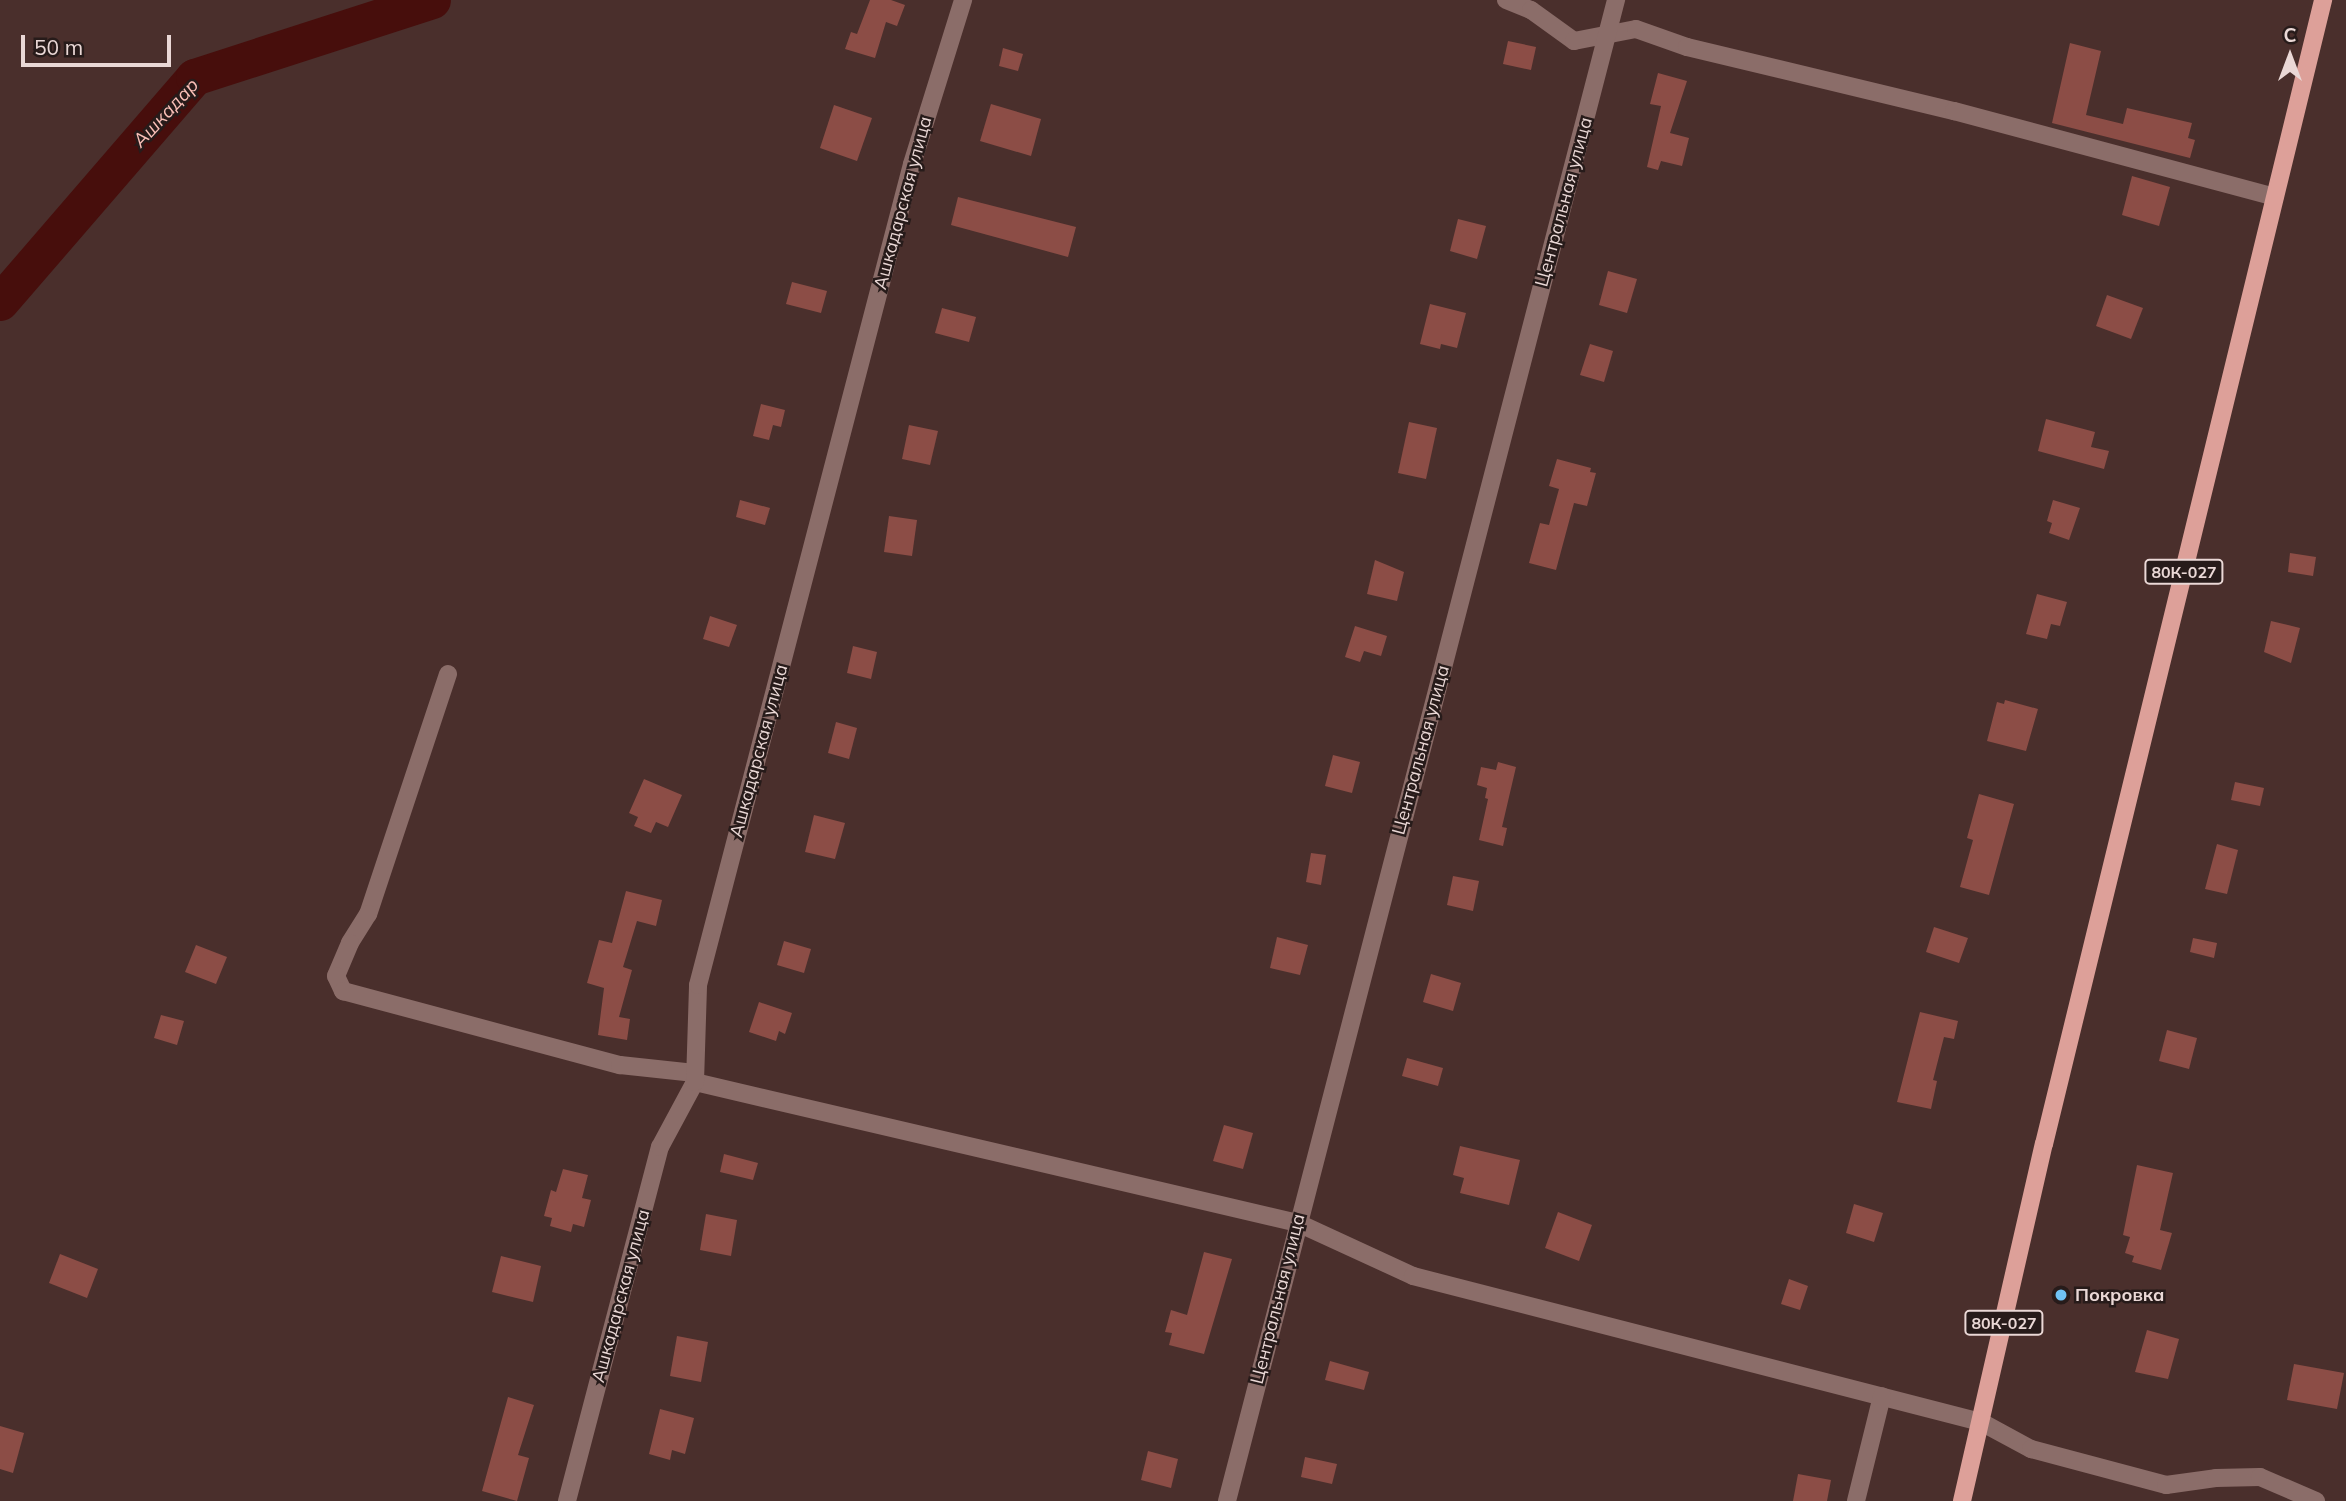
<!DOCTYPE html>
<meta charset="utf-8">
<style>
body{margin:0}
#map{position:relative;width:2346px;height:1501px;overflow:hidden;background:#4a2f2c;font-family:Mulish,sans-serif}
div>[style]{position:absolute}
.river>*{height:37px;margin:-18.5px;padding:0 18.5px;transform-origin:18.5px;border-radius:18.5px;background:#470e0c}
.building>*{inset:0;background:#8c4d46}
.minor>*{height:18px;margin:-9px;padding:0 9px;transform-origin:9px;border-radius:9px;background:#8b6d69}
.major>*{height:18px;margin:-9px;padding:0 9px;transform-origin:9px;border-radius:9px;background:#dda099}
.dots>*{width:19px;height:19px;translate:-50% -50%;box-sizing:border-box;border:4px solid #271b1a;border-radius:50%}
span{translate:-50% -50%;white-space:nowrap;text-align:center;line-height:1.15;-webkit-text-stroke:5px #271b1a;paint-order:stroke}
.shield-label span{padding:2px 5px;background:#271b1a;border:2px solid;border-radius:5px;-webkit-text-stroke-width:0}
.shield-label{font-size:16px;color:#ead8d6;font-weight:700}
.street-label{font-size:18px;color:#ead8d6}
.poi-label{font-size:18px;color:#ead8d6;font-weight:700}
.left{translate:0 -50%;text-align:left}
.water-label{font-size:19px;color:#fabfb7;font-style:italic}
.north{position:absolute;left:2255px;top:21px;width:70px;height:70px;-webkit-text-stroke:5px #271b1a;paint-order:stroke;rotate:0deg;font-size:19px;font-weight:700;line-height:28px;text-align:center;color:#ead8d6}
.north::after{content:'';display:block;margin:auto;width:24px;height:32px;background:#ead8d6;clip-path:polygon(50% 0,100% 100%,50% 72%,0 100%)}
.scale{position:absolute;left:21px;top:35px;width:150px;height:32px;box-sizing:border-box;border:4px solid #ead8d6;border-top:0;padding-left:9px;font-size:21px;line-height:24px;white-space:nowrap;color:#ead8d6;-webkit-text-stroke:5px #271b1a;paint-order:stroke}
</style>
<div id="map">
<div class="river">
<div style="left:0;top:302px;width:297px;rotate:-49.2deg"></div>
<div style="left:194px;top:77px;width:250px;rotate:-17.9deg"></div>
</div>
<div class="building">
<div style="clip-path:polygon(870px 0,891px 0,905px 5px,897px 26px,886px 22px,875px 58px,845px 49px,851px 32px,857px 34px)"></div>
<div style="clip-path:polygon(1508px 41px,1536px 47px,1531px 70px,1503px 64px)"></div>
<div style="clip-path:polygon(2070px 43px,2101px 51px,2086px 115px,2123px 124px,2127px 108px,2192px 123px,2188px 138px,2195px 140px,2190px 158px,2052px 123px)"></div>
<div style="clip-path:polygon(1003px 48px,1023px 54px,1018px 71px,999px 66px)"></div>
<div style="clip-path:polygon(1658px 73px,1687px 81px,1670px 133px,1689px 138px,1682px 166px,1661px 161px,1658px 170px,1647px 167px,1661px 106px,1650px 104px)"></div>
<div style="clip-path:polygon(991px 104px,1041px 119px,1031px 156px,980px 141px)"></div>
<div style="clip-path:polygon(834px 105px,872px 118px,857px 161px,820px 148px)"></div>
<div style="clip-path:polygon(2132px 176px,2170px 187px,2159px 226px,2122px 215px)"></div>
<div style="clip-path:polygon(958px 197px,1076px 227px,1068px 257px,951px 225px)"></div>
<div style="clip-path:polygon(1458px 219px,1486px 226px,1477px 259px,1450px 251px)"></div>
<div style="clip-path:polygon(1608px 271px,1637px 279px,1627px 313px,1599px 305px)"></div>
<div style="clip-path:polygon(792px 282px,827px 291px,821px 313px,786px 304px)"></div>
<div style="clip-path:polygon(2107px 295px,2143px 308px,2131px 339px,2096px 326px)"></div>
<div style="clip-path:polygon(1430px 304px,1466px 313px,1457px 348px,1441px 344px,1440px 349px,1420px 344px)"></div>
<div style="clip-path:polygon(942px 308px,976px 317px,969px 342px,935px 333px)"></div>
<div style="clip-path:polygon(1590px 344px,1613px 351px,1604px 382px,1580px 375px)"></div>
<div style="clip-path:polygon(761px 404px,785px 410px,781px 427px,773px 425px,769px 440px,753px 436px)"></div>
<div style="clip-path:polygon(2046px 419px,2095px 432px,2091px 447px,2109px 451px,2104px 469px,2038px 451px)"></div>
<div style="clip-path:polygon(1409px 422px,1437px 428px,1426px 479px,1398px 473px)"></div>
<div style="clip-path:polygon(909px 425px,938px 431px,930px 465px,902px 459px)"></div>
<div style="clip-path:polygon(1557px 459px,1591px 468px,1590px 472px,1596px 473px,1587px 506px,1574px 503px,1556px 570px,1529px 563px,1540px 523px,1549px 525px,1559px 489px,1549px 486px)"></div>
<div style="clip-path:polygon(740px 500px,770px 508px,765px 525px,736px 517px)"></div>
<div style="clip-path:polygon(2053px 500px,2080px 508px,2069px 540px,2049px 533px,2052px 523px,2047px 521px)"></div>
<div style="clip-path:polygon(889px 516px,917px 520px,912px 556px,884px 552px)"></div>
<div style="clip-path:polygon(2290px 553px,2316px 557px,2313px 576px,2288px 572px)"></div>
<div style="clip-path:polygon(1375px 560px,1404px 572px,1397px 601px,1367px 594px)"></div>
<div style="clip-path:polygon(2037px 594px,2067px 602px,2060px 626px,2051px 624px,2047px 639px,2026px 634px)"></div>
<div style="clip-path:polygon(710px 616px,737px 625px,729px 647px,703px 639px)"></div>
<div style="clip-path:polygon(2271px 621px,2300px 628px,2291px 663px,2264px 652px)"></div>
<div style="clip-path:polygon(1355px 626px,1387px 636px,1381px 656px,1364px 651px,1360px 662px,1345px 657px)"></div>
<div style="clip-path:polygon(853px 646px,877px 652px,871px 679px,847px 673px)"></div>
<div style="clip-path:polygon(2005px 700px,2038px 709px,2026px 751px,1987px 741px,1997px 702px,2004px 704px)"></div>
<div style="clip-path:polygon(836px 722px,857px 728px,849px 759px,828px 753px)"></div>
<div style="clip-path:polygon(1333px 755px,1360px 762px,1352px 793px,1325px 786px)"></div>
<div style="clip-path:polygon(1498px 762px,1516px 767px,1502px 827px,1507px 828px,1503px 846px,1479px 840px,1488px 799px,1485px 798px,1487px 788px,1477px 785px,1481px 767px,1496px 770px)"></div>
<div style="clip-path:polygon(644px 779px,682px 795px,668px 827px,656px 822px,651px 833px,634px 826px,638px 817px,629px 813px)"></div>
<div style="clip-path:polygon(2235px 782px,2264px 788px,2260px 806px,2231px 800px)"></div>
<div style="clip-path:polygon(1979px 794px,2014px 804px,1989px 895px,1960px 887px,1973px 840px,1967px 838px)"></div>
<div style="clip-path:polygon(814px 815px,845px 823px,835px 859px,805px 852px)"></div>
<div style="clip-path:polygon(2217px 844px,2238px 850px,2227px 894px,2205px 889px)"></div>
<div style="clip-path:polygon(1311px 853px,1326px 855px,1321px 885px,1306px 882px)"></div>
<div style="clip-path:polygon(1453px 876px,1479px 881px,1473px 911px,1447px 905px)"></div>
<div style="clip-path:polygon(626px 891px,662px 900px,656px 926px,637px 921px,623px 967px,632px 970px,619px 1017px,630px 1019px,627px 1040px,598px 1035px,604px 988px,587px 983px,599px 940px,612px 943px)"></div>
<div style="clip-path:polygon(1934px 927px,1968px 938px,1959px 963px,1926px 952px)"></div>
<div style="clip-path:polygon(1277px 937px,1308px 945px,1300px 975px,1270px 968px)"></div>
<div style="clip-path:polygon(2193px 938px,2217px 943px,2214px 958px,2190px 952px)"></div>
<div style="clip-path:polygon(784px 941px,811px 949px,804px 973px,777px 965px)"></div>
<div style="clip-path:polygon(196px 945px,227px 957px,216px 984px,185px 972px)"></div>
<div style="clip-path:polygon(1431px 974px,1461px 983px,1453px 1011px,1423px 1002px)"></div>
<div style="clip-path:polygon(759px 1002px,792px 1013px,785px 1034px,779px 1031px,776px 1041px,749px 1032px)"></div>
<div style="clip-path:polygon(1920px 1012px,1958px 1021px,1954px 1039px,1944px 1037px,1933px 1080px,1937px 1081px,1931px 1109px,1897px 1102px)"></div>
<div style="clip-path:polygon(161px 1015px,184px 1021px,177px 1045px,154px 1038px)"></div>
<div style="clip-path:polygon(2167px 1030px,2197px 1038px,2189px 1069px,2159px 1061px)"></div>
<div style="clip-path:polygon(1407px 1058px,1443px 1068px,1438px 1086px,1402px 1076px)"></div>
<div style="clip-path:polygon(1224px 1125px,1253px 1133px,1243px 1169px,1213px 1161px)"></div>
<div style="clip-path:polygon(1460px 1146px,1520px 1160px,1509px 1205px,1460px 1193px,1464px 1178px,1453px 1175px)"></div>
<div style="clip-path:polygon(724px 1154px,758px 1163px,753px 1180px,720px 1172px)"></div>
<div style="clip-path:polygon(2137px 1165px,2173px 1173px,2160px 1230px,2172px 1233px,2161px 1270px,2132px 1262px,2134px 1256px,2125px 1253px,2130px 1237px,2123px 1235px)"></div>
<div style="clip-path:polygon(563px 1169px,588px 1175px,582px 1198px,591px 1200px,584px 1227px,573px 1224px,571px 1232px,550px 1226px,552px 1218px,544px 1216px,551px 1190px,556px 1192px)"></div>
<div style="clip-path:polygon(1854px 1204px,1883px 1213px,1874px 1242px,1846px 1233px)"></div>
<div style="clip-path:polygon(1558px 1212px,1592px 1225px,1579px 1261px,1545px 1248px)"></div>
<div style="clip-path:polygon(706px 1214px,737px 1220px,731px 1256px,700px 1250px)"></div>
<div style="clip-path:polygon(1204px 1252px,1232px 1259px,1204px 1354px,1169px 1345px,1172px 1333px,1165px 1332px,1171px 1310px,1187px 1315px)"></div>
<div style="clip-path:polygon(60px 1254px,98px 1269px,87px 1298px,49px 1283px)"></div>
<div style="clip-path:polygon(501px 1256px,541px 1266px,533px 1302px,492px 1292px)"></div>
<div style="clip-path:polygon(1789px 1279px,1808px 1286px,1800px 1310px,1781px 1304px)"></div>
<div style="clip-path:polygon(2147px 1330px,2179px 1339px,2168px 1379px,2135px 1372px)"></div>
<div style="clip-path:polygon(677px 1336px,708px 1342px,701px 1382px,670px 1376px)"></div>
<div style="clip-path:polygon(1330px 1361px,1369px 1372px,1364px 1390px,1325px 1380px)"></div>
<div style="clip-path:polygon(2294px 1364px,2344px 1373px,2337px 1409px,2287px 1400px)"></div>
<div style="clip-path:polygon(508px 1397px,534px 1405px,518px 1455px,529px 1458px,517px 1501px,482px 1491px)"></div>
<div style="clip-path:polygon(660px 1409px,694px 1418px,685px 1454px,672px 1450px,670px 1460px,649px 1454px)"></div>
<div style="clip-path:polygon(0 1426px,24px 1433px,13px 1473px,0 1469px)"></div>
<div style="clip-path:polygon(1148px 1451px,1178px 1459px,1171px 1488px,1141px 1480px)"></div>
<div style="clip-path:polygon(1305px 1457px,1337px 1464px,1332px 1484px,1301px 1477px)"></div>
<div style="clip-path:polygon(1798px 1474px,1831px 1480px,1827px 1501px,1793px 1501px)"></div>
</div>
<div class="minor">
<div style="left:1506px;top:0;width:27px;rotate:22deg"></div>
<div style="left:1531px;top:10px;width:53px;rotate:35.8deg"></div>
<div style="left:1574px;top:41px;width:63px;rotate:-11deg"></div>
<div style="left:1636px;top:29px;width:54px;rotate:19.4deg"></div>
<div style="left:1687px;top:47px;width:275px;rotate:13.5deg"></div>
<div style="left:1954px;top:111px;width:332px;rotate:15deg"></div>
<div style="left:448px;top:674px;width:253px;rotate:108.4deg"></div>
<div style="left:368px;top:914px;width:34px;rotate:122deg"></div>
<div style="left:350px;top:943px;width:36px;rotate:113deg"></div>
<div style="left:336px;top:976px;width:17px;rotate:65deg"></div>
<div style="left:343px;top:991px;width:287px;rotate:15deg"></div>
<div style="left:620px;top:1065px;width:75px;rotate:6.1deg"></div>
<div style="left:695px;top:1082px;width:619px;rotate:13.16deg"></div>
<div style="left:1298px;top:1223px;width:127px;rotate:24.7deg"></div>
<div style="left:1413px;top:1276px;width:586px;rotate:14.42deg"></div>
<div style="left:1981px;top:1422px;width:57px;rotate:28.4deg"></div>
<div style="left:2031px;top:1449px;width:140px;rotate:14.9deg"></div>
<div style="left:2166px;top:1485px;width:50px;rotate:-8deg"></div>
<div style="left:2216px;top:1478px;width:44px;rotate:-1.3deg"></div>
<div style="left:2260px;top:1477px;width:61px;rotate:23.2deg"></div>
<div style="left:567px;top:1501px;width:366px;rotate:-75.3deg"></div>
<div style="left:660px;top:1147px;width:74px;rotate:-61.7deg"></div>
<div style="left:695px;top:1082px;width:97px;rotate:-88.2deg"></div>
<div style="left:698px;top:985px;width:848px;rotate:-75.39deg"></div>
<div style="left:912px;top:164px;width:172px;rotate:-72.7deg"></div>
<div style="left:1227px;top:1501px;width:1551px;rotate:-75.47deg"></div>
<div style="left:1856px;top:1501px;width:108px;rotate:-76.1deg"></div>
</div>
<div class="major">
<div style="left:1962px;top:1501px;width:366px;rotate:-77.1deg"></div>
<div style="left:2044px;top:1144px;width:1178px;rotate:-76.29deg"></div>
</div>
<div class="dots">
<div style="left:2061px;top:1295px;background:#6fc2f4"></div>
</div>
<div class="shield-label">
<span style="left:2184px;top:572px">80К-027</span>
<span style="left:2004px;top:1323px">80К-027</span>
</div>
<div class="street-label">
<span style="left:1564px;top:202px;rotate:-75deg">Центральная улица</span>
<span style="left:903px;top:203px;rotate:-75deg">Ашкадарская улица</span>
<span style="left:1421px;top:750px;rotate:-75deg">Центральная улица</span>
<span style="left:759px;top:751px;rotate:-75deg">Ашкадарская улица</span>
<span style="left:621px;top:1296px;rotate:-75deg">Ашкадарская улица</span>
<span style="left:1278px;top:1299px;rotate:-76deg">Центральная улица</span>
</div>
<div class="poi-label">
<span class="left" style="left:2075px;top:1295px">Покровка</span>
</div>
<div class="water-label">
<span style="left:166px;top:113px;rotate:-47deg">Ашкадар</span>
</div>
<div class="north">С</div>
<div class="scale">50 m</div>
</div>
